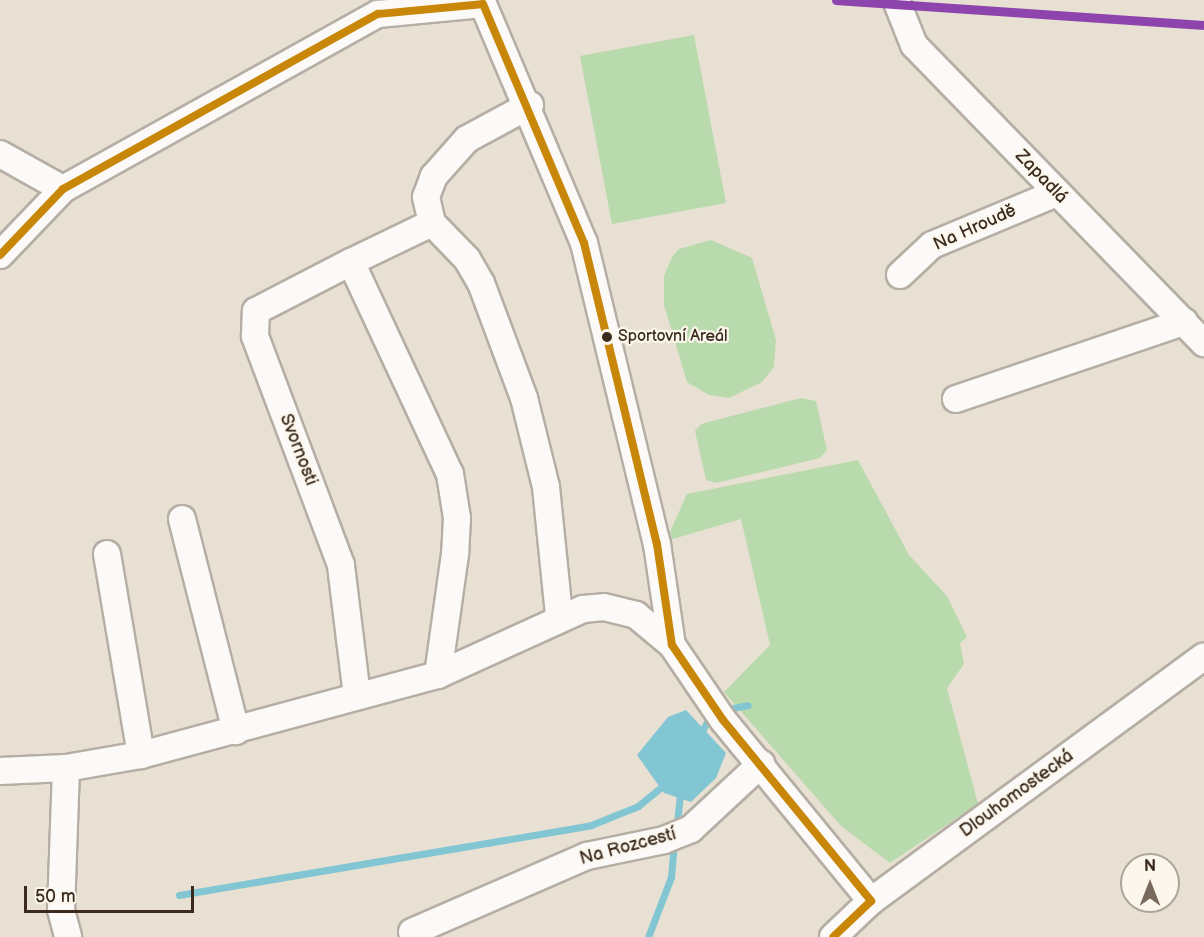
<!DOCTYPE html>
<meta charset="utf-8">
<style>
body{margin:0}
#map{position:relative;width:1204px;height:937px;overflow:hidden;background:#e8e0d2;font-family:"Balsamiq Sans",sans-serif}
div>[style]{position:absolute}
.green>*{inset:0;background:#b8daad}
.water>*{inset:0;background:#82c6d3}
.stream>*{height:7px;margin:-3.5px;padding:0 3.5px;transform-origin:3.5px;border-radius:3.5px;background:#82c6d3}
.roads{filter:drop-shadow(2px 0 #b5aea4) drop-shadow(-2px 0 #b5aea4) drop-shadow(0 2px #b5aea4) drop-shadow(0 -2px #b5aea4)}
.minor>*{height:26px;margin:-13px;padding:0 13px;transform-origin:13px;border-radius:13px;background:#fcfaf8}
.bus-1>*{height:8px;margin:-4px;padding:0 4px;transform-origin:4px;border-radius:4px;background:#c88708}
.rail-1>*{height:9px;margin:-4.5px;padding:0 4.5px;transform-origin:4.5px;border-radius:4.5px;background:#8e44ad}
.dots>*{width:16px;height:16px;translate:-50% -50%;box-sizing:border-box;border:3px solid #fbf7ec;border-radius:50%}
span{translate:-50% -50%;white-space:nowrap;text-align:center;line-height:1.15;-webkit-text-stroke:4.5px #fbf7ec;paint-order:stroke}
.bus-label{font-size:16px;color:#3b2a1e}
.left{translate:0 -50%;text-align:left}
.street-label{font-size:18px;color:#3b2a1e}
.north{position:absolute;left:1120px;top:853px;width:60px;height:60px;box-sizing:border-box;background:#fbf7ec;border:2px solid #aea59a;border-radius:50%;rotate:0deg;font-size:16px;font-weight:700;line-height:24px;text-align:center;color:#3b2a1e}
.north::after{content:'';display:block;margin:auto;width:21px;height:27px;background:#786a5d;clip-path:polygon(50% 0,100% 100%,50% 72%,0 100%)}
.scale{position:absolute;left:24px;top:886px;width:170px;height:27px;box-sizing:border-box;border:3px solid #3b2a1e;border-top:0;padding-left:8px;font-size:18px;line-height:21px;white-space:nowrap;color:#3b2a1e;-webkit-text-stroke:4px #fbf7ec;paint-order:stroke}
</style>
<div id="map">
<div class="green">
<div style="clip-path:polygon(694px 35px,726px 203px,612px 224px,580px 56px)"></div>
<div style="clip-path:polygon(711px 240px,752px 258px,776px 340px,774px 367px,762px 382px,729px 398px,709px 395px,687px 382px,664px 305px,664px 276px,672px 257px,679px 249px)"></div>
<div style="clip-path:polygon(801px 398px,816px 401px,827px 450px,820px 458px,716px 483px,706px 480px,695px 431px,701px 424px)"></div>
<div style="clip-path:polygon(858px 460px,909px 555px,947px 596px,967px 637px,960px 643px,964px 664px,947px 688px,978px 804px,890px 863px,841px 826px,724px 692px,770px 645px,741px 519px,666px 541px,687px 494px)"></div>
</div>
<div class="water">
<div style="clip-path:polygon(686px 710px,726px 753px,716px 778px,691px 802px,664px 793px,637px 755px,668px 717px)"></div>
</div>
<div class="stream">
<div style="left:728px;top:709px;width:20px;rotate:-11deg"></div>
<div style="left:700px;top:735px;width:21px;rotate:-62deg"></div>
<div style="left:677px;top:823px;width:31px;rotate:-84deg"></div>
<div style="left:179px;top:895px;width:418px;rotate:-9.6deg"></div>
<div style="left:591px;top:825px;width:51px;rotate:-22deg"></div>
<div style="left:638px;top:806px;width:36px;rotate:-39deg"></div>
<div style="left:648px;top:937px;width:64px;rotate:-69deg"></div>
<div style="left:671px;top:877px;width:33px;rotate:-85deg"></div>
</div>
<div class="roads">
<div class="minor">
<div style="left:896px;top:0;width:48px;rotate:68.2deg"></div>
<div style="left:914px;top:45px;width:416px;rotate:45.8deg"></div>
<div style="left:483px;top:4px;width:259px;rotate:67.1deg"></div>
<div style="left:584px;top:243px;width:310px;rotate:76.4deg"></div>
<div style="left:657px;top:544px;width:102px;rotate:81.6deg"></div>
<div style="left:672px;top:645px;width:91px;rotate:55.8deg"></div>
<div style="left:723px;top:720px;width:234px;rotate:50.7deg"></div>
<div style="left:530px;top:105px;width:72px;rotate:151.6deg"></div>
<div style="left:467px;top:139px;width:50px;rotate:131.7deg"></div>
<div style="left:434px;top:176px;width:22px;rotate:111deg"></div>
<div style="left:426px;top:197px;width:27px;rotate:77deg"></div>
<div style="left:432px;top:223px;width:50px;rotate:45.8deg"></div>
<div style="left:467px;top:259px;width:28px;rotate:60deg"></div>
<div style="left:481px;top:283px;width:123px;rotate:69.5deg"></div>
<div style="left:524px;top:398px;width:92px;rotate:76.1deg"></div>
<div style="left:546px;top:487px;width:129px;rotate:84.2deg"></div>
<div style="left:0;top:154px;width:72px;rotate:29.1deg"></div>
<div style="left:0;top:255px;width:91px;rotate:-46.3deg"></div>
<div style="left:63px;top:189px;width:360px;rotate:-29.1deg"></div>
<div style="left:378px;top:14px;width:105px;rotate:-5.4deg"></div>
<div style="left:351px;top:262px;width:90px;rotate:-25.7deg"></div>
<div style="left:900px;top:275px;width:44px;rotate:-43.2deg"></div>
<div style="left:932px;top:245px;width:135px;rotate:-22.6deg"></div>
<div style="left:956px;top:399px;width:241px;rotate:-18.7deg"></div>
<div style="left:182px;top:519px;width:219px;rotate:75.7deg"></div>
<div style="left:107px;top:554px;width:204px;rotate:80.4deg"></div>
<div style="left:357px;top:696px;width:132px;rotate:-97deg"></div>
<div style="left:341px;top:565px;width:245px;rotate:-110.6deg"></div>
<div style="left:255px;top:336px;width:25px;rotate:-88deg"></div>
<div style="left:256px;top:311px;width:107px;rotate:-27.3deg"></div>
<div style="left:351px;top:262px;width:234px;rotate:65deg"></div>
<div style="left:450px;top:474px;width:45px;rotate:81deg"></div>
<div style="left:457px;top:518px;width:36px;rotate:93deg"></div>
<div style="left:455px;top:554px;width:122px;rotate:98deg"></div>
<div style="left:66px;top:768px;width:142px;rotate:92deg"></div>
<div style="left:61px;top:910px;width:28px;rotate:75deg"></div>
<div style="left:0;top:771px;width:66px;rotate:-2.6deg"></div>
<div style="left:66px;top:768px;width:76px;rotate:-9.8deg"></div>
<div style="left:141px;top:755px;width:308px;rotate:-15.1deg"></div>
<div style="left:438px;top:675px;width:159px;rotate:-24.5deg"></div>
<div style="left:583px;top:609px;width:21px;rotate:-5deg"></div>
<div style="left:604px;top:607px;width:33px;rotate:14deg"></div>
<div style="left:636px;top:615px;width:47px;rotate:39.8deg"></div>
<div style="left:412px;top:932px;width:191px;rotate:-23.5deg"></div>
<div style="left:587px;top:856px;width:79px;rotate:-11.7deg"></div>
<div style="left:664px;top:840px;width:29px;rotate:-22deg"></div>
<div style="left:691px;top:829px;width:96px;rotate:-42.9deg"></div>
<div style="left:833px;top:937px;width:52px;rotate:-43.5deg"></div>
<div style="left:871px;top:901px;width:413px;rotate:-36.3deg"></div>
</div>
</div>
<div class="bus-1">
<div style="left:483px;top:4px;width:259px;rotate:67.1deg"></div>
<div style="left:584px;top:243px;width:310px;rotate:76.4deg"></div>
<div style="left:657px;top:544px;width:102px;rotate:81.6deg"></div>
<div style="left:672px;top:645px;width:91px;rotate:55.8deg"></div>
<div style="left:723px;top:720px;width:234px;rotate:50.7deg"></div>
<div style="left:871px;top:901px;width:52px;rotate:136.5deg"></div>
<div style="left:0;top:255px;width:91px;rotate:-46.3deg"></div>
<div style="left:63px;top:189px;width:360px;rotate:-29.1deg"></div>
<div style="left:378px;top:14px;width:105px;rotate:-5.4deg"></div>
</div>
<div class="rail-1">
<div style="left:836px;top:0;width:369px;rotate:3.9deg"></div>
</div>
<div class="dots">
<div style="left:607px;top:337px;background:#3b2a1e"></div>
</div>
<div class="bus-label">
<span class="left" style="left:618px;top:337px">Sportovní Areál</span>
</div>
<div class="street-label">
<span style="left:1041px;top:177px;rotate:46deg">Zapadlá</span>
<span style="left:975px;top:228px;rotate:-24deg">Na Hroudě</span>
<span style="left:298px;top:450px;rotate:69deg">Svornosti</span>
<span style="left:1017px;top:794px;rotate:-36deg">Dlouhomostecká</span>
<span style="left:628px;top:847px;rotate:-15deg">Na Rozcestí</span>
</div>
<div class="north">N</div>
<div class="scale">50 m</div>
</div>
